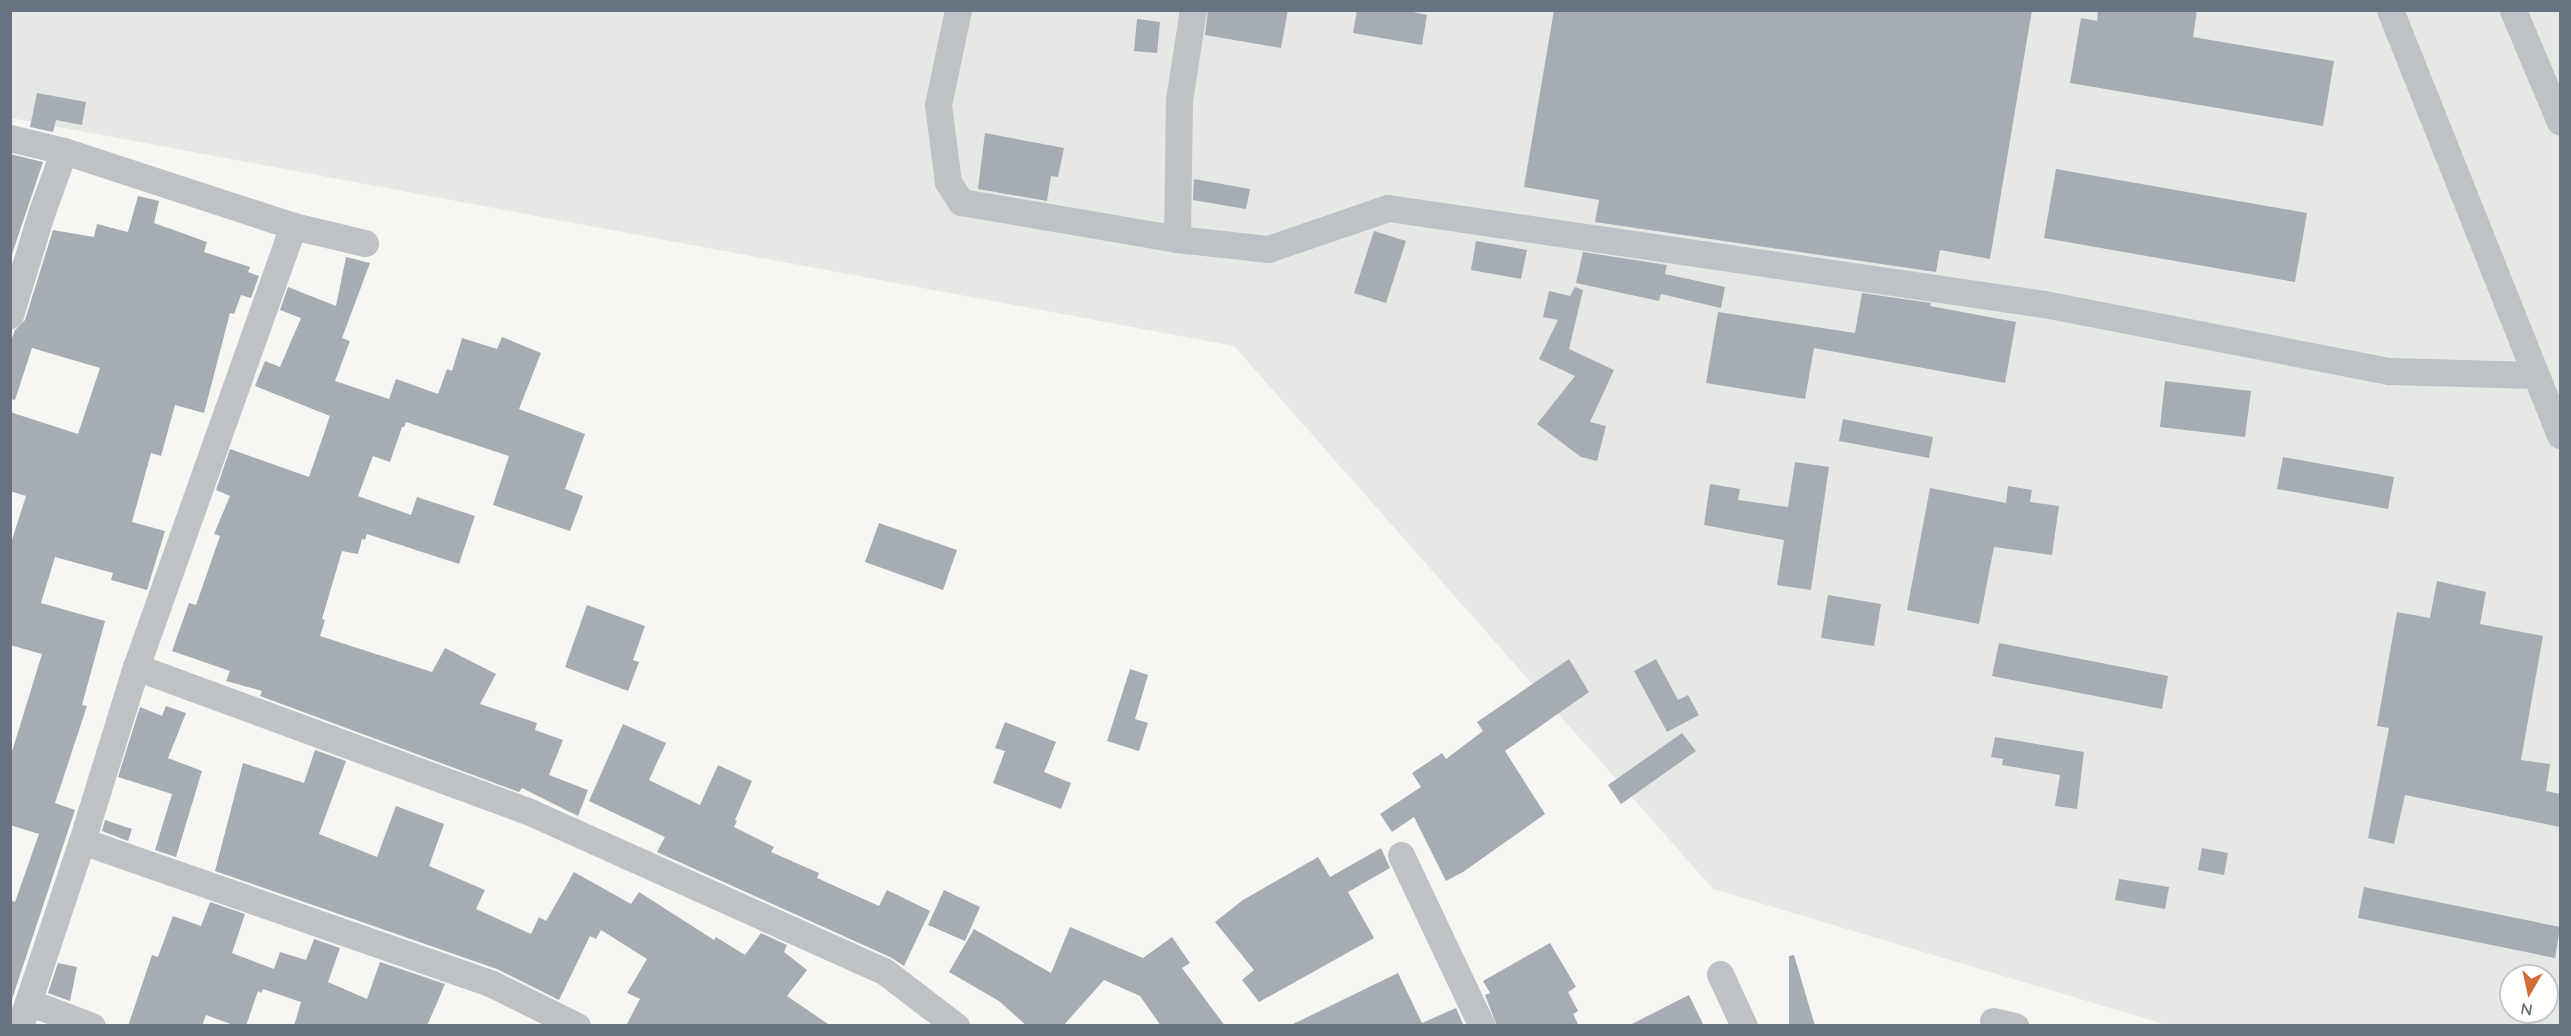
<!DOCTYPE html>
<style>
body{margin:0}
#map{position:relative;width:2571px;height:1036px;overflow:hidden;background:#f6f6f3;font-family:Quicksand,sans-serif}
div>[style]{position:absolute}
.built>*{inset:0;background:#e6e8e6}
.building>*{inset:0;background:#a6acb3}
.street>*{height:27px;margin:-13.5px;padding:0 13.5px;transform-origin:13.5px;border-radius:13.5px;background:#bec1c5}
span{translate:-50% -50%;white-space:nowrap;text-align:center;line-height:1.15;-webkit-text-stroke:6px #fff;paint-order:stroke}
.frame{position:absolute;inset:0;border:12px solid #687381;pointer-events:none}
.north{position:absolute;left:2499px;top:964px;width:60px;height:60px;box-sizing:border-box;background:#fff;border:2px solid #c3c7cd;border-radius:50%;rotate:189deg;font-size:16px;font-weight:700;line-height:24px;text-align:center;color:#687381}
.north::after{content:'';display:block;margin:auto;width:21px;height:27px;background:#d16c39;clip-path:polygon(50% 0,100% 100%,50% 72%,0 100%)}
</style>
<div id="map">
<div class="built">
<div style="clip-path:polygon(evenodd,10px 11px,2560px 11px,2560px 1025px,2167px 1025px,1713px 889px,1234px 346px,11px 118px,10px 11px,2511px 976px,2547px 976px,2547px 1012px,2511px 1012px,2511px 976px)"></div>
</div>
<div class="building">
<div style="clip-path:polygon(1208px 10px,1288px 10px,1281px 48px,1205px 35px)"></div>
<div style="clip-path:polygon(1357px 10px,1404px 10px,1427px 15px,1422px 45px,1353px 33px)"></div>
<div style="clip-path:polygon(1554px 10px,2032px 10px,1990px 259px,1940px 250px,1936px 272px,1595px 222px,1599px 200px,1524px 187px)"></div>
<div style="clip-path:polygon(2098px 10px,2197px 10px,2193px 37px,2334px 61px,2323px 126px,2070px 83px,2081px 18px,2097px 21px)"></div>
<div style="clip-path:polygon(1137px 19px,1160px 22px,1157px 53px,1134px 51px)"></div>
<div style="clip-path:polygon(37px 93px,86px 102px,82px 125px,56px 120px,53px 132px,30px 127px)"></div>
<div style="clip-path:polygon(985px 133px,1064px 148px,1058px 177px,1051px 176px,1047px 201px,978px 189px)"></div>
<div style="clip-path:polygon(10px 154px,43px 162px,12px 254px,10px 254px)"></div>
<div style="clip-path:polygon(2056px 169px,2307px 213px,2295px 282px,2044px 238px)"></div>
<div style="clip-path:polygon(1194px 179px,1250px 189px,1246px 209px,1193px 200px)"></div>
<div style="clip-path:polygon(138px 196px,159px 201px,154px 223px,207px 242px,204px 252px,250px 267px,248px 272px,259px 276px,251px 298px,241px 295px,234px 314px,230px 313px,204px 413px,175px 405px,161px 456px,151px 453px,132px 522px,165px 531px,147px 590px,111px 580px,113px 573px,55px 557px,41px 603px,105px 621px,82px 705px,87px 706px,55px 803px,75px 810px,10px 1005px,10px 900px,15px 902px,39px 834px,10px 825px,10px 758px,42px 654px,10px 645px,10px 546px,26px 496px,10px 491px,10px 412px,78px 434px,100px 368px,32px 348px,15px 400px,10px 399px,10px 344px,15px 330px,25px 320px,53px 230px,94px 237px,97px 224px,128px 232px)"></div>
<div style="clip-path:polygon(1374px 231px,1406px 241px,1386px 303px,1354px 293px)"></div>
<div style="clip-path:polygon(1476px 241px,1527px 250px,1521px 279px,1471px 270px)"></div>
<div style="clip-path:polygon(1583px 252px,1667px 265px,1665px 274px,1725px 287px,1721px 308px,1661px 294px,1659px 301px,1576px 283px)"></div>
<div style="clip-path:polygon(346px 257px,370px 263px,342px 338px,350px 341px,335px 381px,389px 399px,396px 379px,438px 394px,447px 369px,452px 371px,462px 338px,497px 349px,502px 337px,541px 353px,519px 409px,585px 434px,565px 489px,583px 496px,570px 531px,493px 505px,509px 456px,406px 422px,404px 427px,402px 427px,390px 462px,373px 456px,358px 496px,411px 515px,417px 497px,475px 516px,459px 564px,367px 534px,365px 540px,362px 539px,358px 554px,342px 551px,322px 619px,325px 620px,320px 636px,432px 672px,445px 648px,496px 674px,480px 704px,537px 723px,535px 730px,563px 740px,549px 775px,588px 790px,578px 816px,522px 788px,519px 792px,260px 696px,262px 691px,226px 681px,230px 671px,172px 651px,189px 603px,196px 605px,220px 536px,214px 534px,230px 496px,216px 490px,230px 449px,309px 477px,330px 416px,255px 386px,265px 361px,280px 367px,301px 318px,280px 310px,288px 287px,336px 306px)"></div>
<div style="clip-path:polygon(1575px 287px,1583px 290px,1569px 349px,1614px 370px,1590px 422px,1606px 426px,1597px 461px,1581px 457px,1537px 424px,1575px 376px,1539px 359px,1558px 320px,1543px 317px,1549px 291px,1570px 296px)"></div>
<div style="clip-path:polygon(1862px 293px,1931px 303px,1930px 306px,2016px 322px,2005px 383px,1814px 348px,1805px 399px,1706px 383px,1718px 312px,1855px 333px)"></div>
<div style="clip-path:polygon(2165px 381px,2251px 391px,2245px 437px,2160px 427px)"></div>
<div style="clip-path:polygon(1843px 419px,1933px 437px,1929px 458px,1839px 441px)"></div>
<div style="clip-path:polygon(2283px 457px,2394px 477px,2388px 509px,2277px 489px)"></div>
<div style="clip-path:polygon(1795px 462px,1829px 467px,1811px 590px,1777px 585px,1784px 540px,1704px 525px,1710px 484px,1740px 489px,1738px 500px,1788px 507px)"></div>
<div style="clip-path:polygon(2008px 486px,2032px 490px,2030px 502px,2059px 506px,2052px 555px,1994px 547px,1979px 624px,1907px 610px,1930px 488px,2006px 503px)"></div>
<div style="clip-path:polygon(879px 523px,957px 550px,943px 590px,865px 562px)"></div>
<div style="clip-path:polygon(2437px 581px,2486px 592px,2480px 624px,2543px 636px,2521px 760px,2550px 764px,2546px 791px,2560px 794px,2560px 827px,2405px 795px,2394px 844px,2368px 838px,2389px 728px,2377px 726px,2397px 612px,2430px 618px)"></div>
<div style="clip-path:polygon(1828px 595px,1881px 604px,1874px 646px,1821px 638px)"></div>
<div style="clip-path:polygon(587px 605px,645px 626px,633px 660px,639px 662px,628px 691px,565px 667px)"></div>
<div style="clip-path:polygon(1999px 643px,2168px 676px,2162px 709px,1992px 676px)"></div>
<div style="clip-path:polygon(1569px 659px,1589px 692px,1505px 751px,1545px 814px,1463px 872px,1446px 881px,1414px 817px,1392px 832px,1380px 814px,1421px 787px,1412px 773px,1442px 753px,1446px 759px,1483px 731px,1477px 722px)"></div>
<div style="clip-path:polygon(1656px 659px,1678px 700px,1688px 695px,1699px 715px,1667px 732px,1634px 671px)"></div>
<div style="clip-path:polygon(1130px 669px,1148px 675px,1135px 719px,1148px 723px,1139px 751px,1107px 741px)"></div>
<div style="clip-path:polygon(166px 706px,186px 713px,168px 758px,202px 771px,176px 857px,155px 850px,172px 794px,118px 777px,140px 707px,162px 716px)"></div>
<div style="clip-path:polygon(1005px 722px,1056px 742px,1044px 772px,1071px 783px,1061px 809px,993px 783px,1005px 751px,995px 748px)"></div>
<div style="clip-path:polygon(623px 724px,666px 743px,649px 780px,700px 805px,718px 765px,752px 781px,735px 820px,737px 821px,734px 827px,774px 847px,771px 852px,819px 873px,817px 878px,879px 906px,887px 890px,930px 911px,904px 966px,890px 957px,657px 852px,665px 837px,589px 801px)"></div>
<div style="clip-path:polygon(1682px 733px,1696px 751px,1621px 804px,1608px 785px)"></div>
<div style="clip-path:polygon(1995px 737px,2084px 752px,2077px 809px,2055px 806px,2060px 775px,2002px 765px,2003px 759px,1991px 757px)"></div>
<div style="clip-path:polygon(315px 750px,346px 761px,319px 834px,377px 857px,396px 806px,444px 824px,429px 866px,485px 890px,476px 909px,531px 934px,539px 917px,546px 921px,574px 872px,631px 904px,639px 892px,714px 940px,716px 937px,745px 955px,761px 933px,787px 945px,784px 952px,807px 970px,787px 996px,831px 1026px,626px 1026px,640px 999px,627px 993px,647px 959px,601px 930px,596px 939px,590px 936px,559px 1000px,497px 969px,215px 871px,243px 763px,304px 783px)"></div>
<div style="clip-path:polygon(105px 820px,132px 829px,128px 841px,102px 831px)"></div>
<div style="clip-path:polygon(1381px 848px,1390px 868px,1348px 892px,1374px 938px,1259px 1002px,1242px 980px,1254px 970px,1215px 922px,1243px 900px,1318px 857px,1330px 877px)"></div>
<div style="clip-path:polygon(2202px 848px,2228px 853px,2224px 875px,2198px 870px)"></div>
<div style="clip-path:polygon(2119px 879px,2169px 887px,2165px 909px,2115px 900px)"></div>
<div style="clip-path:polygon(2364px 887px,2560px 927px,2555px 958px,2358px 918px)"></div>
<div style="clip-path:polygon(944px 890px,980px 907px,965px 941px,928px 925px)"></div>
<div style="clip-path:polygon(210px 902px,245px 914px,232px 953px,274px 969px,280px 952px,306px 960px,314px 939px,340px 948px,328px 982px,367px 999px,380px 962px,445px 984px,427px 1026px,294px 1026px,301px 1002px,263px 989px,261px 993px,258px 991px,246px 1026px,236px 1026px,206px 1015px,202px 1026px,128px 1026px,152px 955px,158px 957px,173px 916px,201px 926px)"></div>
<div style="clip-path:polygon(1070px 927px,1143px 958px,1172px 937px,1190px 963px,1182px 968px,1225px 1026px,1161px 1026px,1140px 996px,1104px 980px,1063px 1026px,1027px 1026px,999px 1001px,949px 972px,974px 929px,1051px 973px)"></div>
<div style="clip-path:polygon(1550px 943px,1576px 987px,1568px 992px,1578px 1011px,1573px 1014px,1579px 1026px,1497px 1026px,1485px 995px,1490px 993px,1483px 981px)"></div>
<div style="clip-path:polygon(1794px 955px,1815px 1026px,1789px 1026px,1789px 956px)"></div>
<div style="clip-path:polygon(58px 963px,77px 967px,70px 1001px,48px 993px)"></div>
<div style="clip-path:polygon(1398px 973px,1422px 1023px,1456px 1008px,1464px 1026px,1289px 1026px)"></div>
<div style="clip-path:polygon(1689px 995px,1704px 1026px,1628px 1026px)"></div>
</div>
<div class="street">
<div style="left:958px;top:10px;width:97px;rotate:101.9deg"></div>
<div style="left:938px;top:105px;width:78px;rotate:82.6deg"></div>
<div style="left:948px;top:182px;width:24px;rotate:57deg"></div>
<div style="left:961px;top:202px;width:219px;rotate:9.7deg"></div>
<div style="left:1177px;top:239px;width:92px;rotate:6.3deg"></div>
<div style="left:1268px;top:249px;width:127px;rotate:-18.9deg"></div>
<div style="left:1388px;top:208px;width:663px;rotate:8.33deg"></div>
<div style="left:2044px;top:304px;width:352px;rotate:11deg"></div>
<div style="left:2390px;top:371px;width:145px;rotate:1.6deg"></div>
<div style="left:2390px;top:10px;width:458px;rotate:68.2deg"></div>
<div style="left:2513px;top:10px;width:121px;rotate:67.2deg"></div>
<div style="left:10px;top:138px;width:56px;rotate:13.5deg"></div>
<div style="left:64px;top:151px;width:241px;rotate:18.1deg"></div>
<div style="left:293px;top:226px;width:74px;rotate:13.3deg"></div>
<div style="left:1177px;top:239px;width:139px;rotate:-89.2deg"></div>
<div style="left:1179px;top:100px;width:91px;rotate:-81.2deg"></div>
<div style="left:10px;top:315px;width:109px;rotate:-72.9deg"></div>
<div style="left:42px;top:211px;width:64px;rotate:-69.9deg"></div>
<div style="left:136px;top:667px;width:422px;rotate:20.2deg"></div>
<div style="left:532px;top:813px;width:386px;rotate:24.2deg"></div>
<div style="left:884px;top:971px;width:91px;rotate:37.4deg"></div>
<div style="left:82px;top:841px;width:434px;rotate:19.2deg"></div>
<div style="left:492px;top:984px;width:95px;rotate:26.3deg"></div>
<div style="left:1401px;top:855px;width:189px;rotate:64.7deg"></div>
<div style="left:1720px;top:974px;width:57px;rotate:65.2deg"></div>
<div style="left:28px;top:1002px;width:68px;rotate:20.6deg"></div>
<div style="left:1993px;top:1021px;width:23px;rotate:13deg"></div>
<div style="left:20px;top:1026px;width:195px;rotate:-71.5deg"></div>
<div style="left:82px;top:841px;width:182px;rotate:-72.8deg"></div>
<div style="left:136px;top:667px;width:468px;rotate:-70.4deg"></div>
</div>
<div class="frame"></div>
<div class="north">N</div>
</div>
